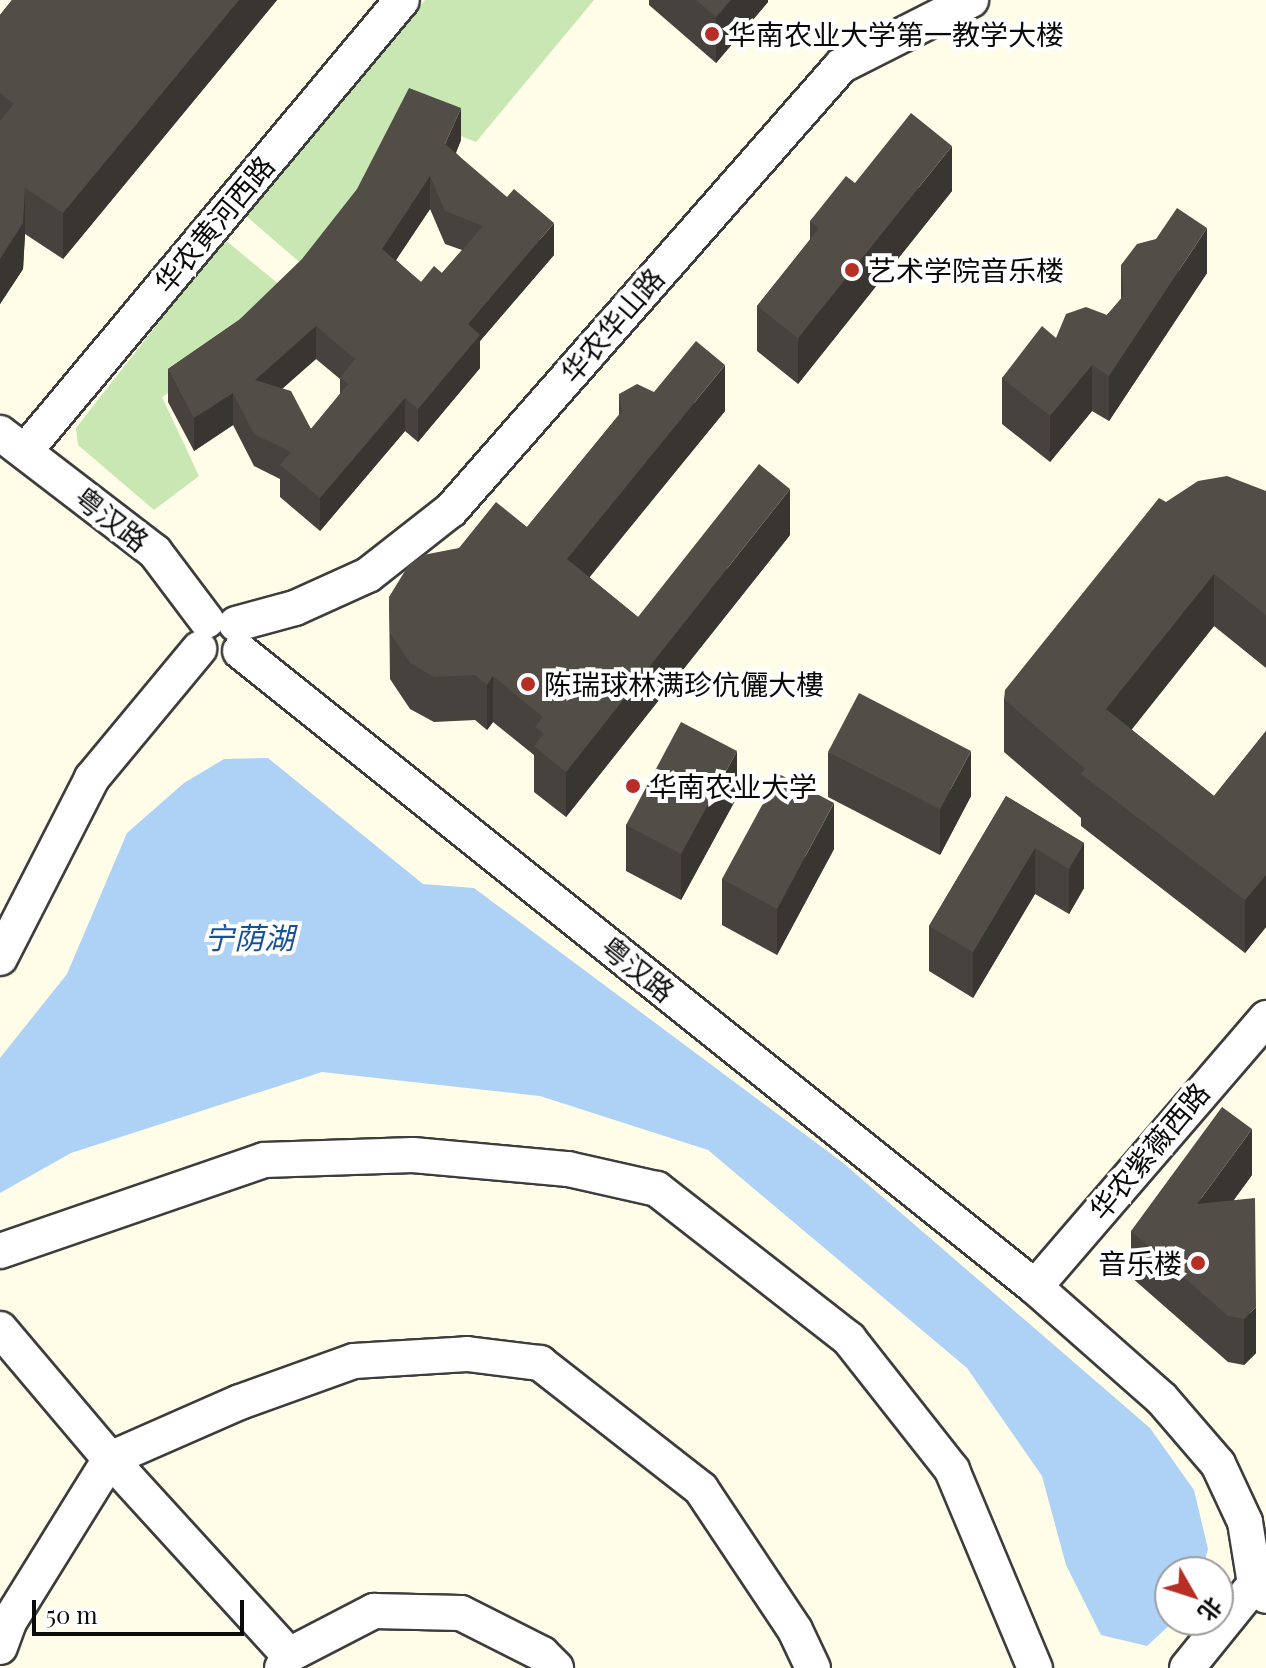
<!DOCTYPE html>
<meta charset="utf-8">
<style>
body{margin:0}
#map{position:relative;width:1266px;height:1668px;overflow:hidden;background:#fffde7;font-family:"Playfair Display","Noto Sans SC",serif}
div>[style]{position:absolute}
.green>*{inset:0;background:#c8e7b3}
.water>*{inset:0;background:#add2f5}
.roads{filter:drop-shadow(2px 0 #3d3d3d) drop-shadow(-2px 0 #3d3d3d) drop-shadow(0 2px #3d3d3d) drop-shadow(0 -2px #3d3d3d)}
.minor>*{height:34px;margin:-17px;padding:0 17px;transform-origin:17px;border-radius:17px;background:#fff}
.wall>*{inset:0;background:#47423d}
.shaded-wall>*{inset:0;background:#393632}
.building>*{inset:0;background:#524d47}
.dots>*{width:22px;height:22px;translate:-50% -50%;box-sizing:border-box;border:4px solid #fff;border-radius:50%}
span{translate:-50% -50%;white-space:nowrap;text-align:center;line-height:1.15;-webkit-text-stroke:8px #fff;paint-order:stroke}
.poi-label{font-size:28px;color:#0a0a0a}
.left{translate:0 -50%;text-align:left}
.right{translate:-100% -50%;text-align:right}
.street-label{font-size:28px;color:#0a0a0a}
.water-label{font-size:30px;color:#165199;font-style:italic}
.north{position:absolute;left:1154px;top:1556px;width:80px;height:80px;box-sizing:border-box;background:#fff;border:2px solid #9d9d9d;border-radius:50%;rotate:129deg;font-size:22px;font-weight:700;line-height:32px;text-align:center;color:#0a0a0a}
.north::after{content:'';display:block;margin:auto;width:28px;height:36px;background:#b72e25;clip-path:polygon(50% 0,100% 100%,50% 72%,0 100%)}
.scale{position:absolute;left:32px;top:1600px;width:212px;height:36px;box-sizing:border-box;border:4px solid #0a0a0a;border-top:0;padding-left:10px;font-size:24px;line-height:28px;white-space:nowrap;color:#0a0a0a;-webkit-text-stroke:6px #fff;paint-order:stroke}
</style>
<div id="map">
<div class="green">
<div style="clip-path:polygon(425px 0,594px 0,476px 142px,402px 113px,386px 154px,304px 266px,245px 215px)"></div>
<div style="clip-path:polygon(224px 239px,287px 291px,205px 370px,162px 397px,199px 476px,154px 510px,78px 445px,76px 428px)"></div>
</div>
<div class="water">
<div style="clip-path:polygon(268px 758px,423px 884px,474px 888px,842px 1162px,1150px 1428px,1194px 1490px,1208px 1549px,1202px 1572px,1170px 1572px,1170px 1620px,1175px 1620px,1147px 1646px,1101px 1635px,1066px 1565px,1042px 1476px,967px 1368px,708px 1150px,540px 1096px,322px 1072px,71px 1153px,0 1193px,0 1058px,67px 974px,127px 833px,184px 783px,224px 759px)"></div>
</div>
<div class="roads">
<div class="minor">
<div style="left:0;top:433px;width:195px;rotate:37.5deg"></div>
<div style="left:155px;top:552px;width:86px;rotate:53deg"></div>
<div style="left:26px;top:450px;width:586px;rotate:-50.12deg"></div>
<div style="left:236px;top:624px;width:61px;rotate:-15.2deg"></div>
<div style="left:295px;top:608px;width:80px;rotate:-24.3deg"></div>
<div style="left:368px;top:575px;width:105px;rotate:-38.1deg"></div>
<div style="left:451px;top:510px;width:591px;rotate:-48.7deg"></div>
<div style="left:841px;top:66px;width:146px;rotate:-26.9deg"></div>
<div style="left:240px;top:651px;width:1018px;rotate:38.66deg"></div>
<div style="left:1035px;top:1287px;width:169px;rotate:41.4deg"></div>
<div style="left:1162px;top:1399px;width:86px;rotate:49.3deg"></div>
<div style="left:1218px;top:1464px;width:64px;rotate:65deg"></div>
<div style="left:1245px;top:1522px;width:63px;rotate:80.8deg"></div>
<div style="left:1255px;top:1584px;width:16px;rotate:47deg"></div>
<div style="left:0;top:958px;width:202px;rotate:-62.9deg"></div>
<div style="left:92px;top:778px;width:168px;rotate:-50.3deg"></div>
<div style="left:0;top:1251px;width:279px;rotate:-19deg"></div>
<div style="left:264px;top:1160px;width:149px;rotate:-1.9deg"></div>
<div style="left:413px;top:1155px;width:156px;rotate:5.2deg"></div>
<div style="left:568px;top:1169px;width:91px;rotate:12.7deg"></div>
<div style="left:657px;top:1189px;width:244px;rotate:38deg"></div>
<div style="left:849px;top:1339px;width:167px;rotate:51.8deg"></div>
<div style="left:952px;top:1470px;width:215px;rotate:67.3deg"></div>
<div style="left:1035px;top:1287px;width:355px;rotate:-49.3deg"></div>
<div style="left:0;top:1329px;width:170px;rotate:49.8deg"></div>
<div style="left:110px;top:1459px;width:265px;rotate:47.6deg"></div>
<div style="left:0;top:1647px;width:27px;rotate:-70deg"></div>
<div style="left:9px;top:1622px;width:192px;rotate:-58.2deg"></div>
<div style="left:110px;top:1459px;width:142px;rotate:-23.7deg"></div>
<div style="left:240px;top:1402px;width:121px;rotate:-19.8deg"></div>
<div style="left:354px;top:1361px;width:113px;rotate:-3.5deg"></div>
<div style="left:467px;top:1354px;width:74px;rotate:7deg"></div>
<div style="left:540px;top:1363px;width:204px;rotate:38deg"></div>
<div style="left:701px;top:1489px;width:169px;rotate:56.3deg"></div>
<div style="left:795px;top:1630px;width:42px;rotate:64.7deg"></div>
<div style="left:282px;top:1668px;width:15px;rotate:-62deg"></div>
<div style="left:289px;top:1655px;width:96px;rotate:-27.4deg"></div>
<div style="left:374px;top:1611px;width:87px;rotate:1.3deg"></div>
<div style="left:461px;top:1613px;width:91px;rotate:26.8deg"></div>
<div style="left:542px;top:1654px;width:20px;rotate:45deg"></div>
<div style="left:1187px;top:1668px;width:108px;rotate:-51deg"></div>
</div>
</div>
<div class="wall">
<div style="clip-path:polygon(12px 0,277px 0,63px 259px,25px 234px,23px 269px,0 304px,0 15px)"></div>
<div style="clip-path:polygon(649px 0,768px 0,768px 2px,716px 63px,649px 5px)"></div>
<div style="clip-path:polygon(evenodd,461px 140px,456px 153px,554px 255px,480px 341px,480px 368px,418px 442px,405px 431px,320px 531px,280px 497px,280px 479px,254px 466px,233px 425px,194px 451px,168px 402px,168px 369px,239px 320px,461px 140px,430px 209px,445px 244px,462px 250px,442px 273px,421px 282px,396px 260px,430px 209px,461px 140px,316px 359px,340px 379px,340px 394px,311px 429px,282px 388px,316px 359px)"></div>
<div style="clip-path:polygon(855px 183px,952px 191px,798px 384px,757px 351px,757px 306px,810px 240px,810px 221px)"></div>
<div style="clip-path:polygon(1121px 265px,1207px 273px,1109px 421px,1092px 411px,1050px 462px,1002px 424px,1002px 378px,1056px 338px,1107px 315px,1121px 299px)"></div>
<div style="clip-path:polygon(654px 392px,725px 411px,589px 577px,638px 617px,790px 535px,566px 817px,534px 792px,534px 755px,493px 722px,487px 730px,475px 720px,434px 722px,410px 709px,390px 679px,389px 597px,459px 548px,527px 527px,619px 415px,619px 394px)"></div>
<div style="clip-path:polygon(1266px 491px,1266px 668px,1214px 626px,1131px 729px,1214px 796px,1266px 731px,1266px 927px,1245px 953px,1081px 826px,1081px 818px,1004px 752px,1004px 699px,1166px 502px)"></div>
<div style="clip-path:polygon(828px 752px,971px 796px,940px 855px,828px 797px)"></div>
<div style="clip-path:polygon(1006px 796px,1084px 843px,1084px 888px,1069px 914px,1035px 894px,973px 998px,929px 971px,929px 926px)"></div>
<div style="clip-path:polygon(737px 797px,681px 900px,626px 871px,626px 825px)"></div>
<div style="clip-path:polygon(834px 849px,777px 955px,722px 925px,722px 879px)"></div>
<div style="clip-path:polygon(1252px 1175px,1234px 1200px,1256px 1353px,1244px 1365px,1228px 1362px,1131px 1277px,1131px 1231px)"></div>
</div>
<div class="shaded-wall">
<div style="clip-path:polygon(239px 0,277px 0,63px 259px,63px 213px)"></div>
<div style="clip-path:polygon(731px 0,768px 0,768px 2px,716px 63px,716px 17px)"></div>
<div style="clip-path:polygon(461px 108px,461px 140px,445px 177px,445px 144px)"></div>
<div style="clip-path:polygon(952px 146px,952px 191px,798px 384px,798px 338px)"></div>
<div style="clip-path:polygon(430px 176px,430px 209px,382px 281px,382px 249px)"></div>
<div style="clip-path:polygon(25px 188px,25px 234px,23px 269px,0 304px,0 259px)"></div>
<div style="clip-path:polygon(554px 223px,554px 255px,480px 341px,480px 368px,418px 442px,418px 409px,468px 324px)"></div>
<div style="clip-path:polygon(1207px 228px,1207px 273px,1109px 421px,1109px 376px)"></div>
<div style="clip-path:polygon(316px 326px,316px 359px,255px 413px,255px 380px)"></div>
<div style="clip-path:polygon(725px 365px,725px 411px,567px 605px,567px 559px)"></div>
<div style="clip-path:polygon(1092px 365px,1092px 411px,1050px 462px,1050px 416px)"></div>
<div style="clip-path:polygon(233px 393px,233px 425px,194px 451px,194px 418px)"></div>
<div style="clip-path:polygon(405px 398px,405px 431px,320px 531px,320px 498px)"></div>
<div style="clip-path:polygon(790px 489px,790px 535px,566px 817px,566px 772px)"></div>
<div style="clip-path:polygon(1214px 574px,1214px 626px,1106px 762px,1106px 709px)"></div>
<div style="clip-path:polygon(493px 676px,493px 722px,487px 730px,487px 685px)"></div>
<div style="clip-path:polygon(737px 751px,737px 797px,681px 900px,681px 854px)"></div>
<div style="clip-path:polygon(971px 751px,971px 796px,940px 855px,940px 809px)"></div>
<div style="clip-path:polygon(834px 803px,834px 849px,777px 955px,777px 909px)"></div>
<div style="clip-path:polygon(1084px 843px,1084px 888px,1069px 914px,1069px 869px)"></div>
<div style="clip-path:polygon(1035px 848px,1035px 894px,973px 998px,973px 952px)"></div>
<div style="clip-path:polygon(1266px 875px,1266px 927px,1245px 953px,1245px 900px)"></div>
<div style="clip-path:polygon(1252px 1129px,1252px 1175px,1197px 1249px,1197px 1204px)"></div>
<div style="clip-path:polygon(1256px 1307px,1256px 1353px,1244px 1365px,1244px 1319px)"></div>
</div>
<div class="building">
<div style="clip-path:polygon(12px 0,239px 0,63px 213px,25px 188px,23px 223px,0 259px,0 121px,14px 104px,0 93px,0 15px)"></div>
<div style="clip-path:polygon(696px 0,731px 0,716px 17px)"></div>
<div style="clip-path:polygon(evenodd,409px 88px,461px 108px,445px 144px,507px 197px,514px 189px,554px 223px,468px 324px,480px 335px,418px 409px,405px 398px,320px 498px,280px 465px,291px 452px,254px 434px,233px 393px,194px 418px,168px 369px,239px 320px,302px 259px,357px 189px,409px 88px,430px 176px,445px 211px,483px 226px,442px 273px,434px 266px,421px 282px,382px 249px,430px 176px,409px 88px,316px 326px,355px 359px,340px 378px,348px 384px,311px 429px,291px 391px,255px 380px,316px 326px)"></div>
<div style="clip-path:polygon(911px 113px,952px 146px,798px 338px,757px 306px,819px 228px,810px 221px,846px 176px,855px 183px)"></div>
<div style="clip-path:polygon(1177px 208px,1207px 228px,1109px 376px,1092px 365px,1050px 416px,1002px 378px,1042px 326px,1056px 338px,1066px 314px,1086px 307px,1107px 315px,1124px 295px,1121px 265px,1137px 244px,1156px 239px)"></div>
<div style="clip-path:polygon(696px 341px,725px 365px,567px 559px,638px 617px,759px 464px,790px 489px,566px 772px,534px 746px,544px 734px,535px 727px,543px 717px,493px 676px,487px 685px,475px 675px,434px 677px,410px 663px,390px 633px,389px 597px,408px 566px,423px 555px,459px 548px,496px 502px,527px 527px,622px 411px,619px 394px,637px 384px,654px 392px)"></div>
<div style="clip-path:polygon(1227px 476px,1266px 491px,1266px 615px,1214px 574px,1106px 709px,1214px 796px,1266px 731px,1266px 875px,1245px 900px,1081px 774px,1085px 769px,1004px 699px,1005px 690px,1159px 498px,1166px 502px,1198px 481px)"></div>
<div style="clip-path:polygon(859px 693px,971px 751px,940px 809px,828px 752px)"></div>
<div style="clip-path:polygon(681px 722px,737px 751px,681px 854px,626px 825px)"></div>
<div style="clip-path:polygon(779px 774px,834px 803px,777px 909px,722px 879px)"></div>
<div style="clip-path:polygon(1006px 796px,1084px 843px,1069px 869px,1035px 848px,973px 952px,929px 926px)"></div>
<div style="clip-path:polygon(1222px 1107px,1252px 1129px,1197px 1204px,1255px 1198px,1256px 1307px,1244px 1319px,1228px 1316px,1131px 1231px)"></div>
</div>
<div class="dots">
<div style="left:712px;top:34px;background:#b72e25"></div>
<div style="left:852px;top:270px;background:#b72e25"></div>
<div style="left:528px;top:684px;background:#b72e25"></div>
<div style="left:633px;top:786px;background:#b72e25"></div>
<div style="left:1198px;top:1263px;background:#b72e25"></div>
</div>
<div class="poi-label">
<span class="left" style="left:728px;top:34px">华南农业大学第一教学大楼</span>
<span class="left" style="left:868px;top:270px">艺术学院音乐楼</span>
<span class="left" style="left:544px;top:684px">陈瑞球林满珍伉儷大樓</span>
<span class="left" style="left:649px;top:786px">华南农业大学</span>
<span class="right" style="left:1182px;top:1263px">音乐楼</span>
</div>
<div class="street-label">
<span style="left:214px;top:224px;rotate:-50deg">华农黄河西路</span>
<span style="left:612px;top:325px;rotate:-49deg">华农华山路</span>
<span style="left:112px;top:519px;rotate:38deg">粤汉路</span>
<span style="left:638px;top:969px;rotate:39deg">粤汉路</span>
<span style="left:1149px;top:1151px;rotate:-50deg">华农紫薇西路</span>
</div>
<div class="water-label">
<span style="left:249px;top:937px">宁荫湖</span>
</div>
<div class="north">北</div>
<div class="scale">50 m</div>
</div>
